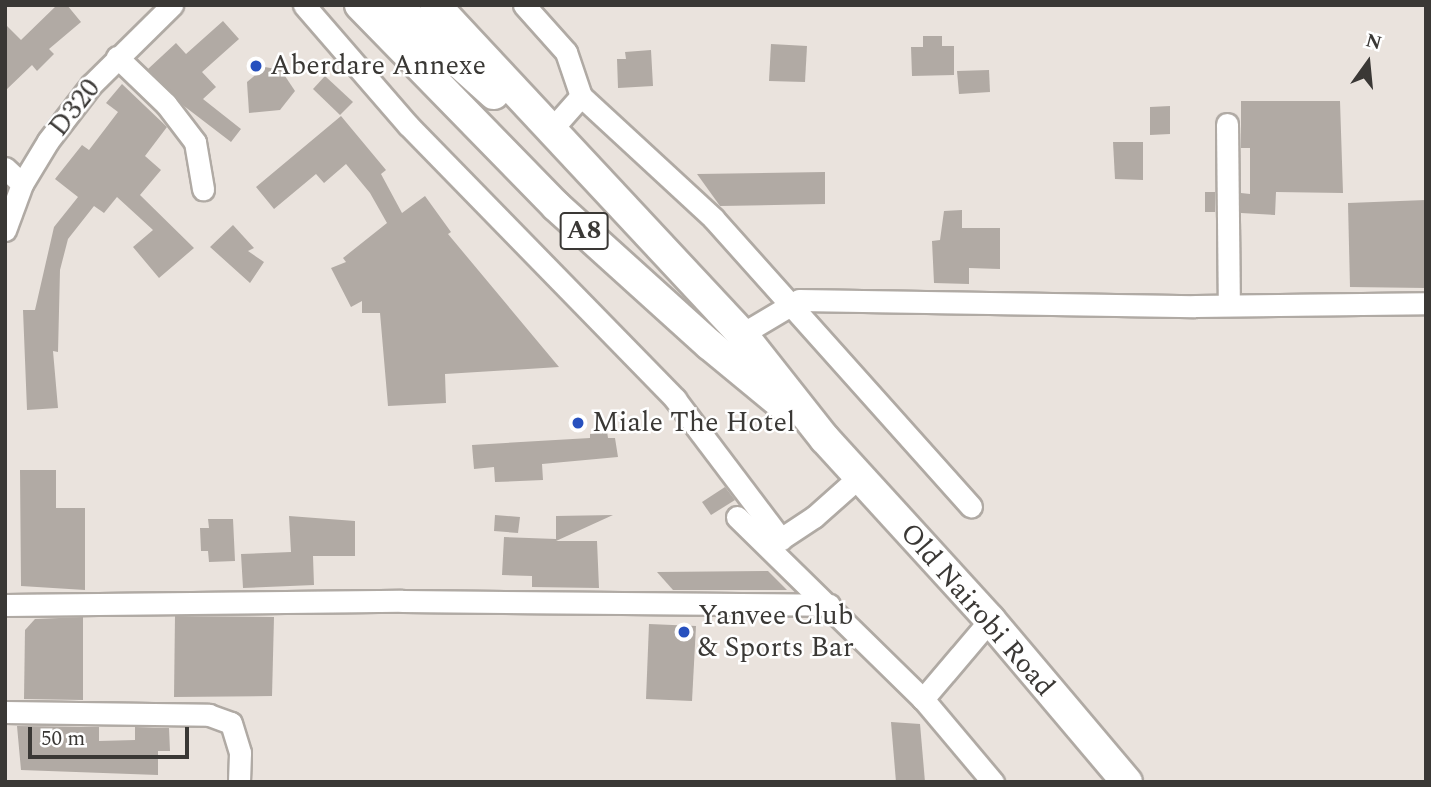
<!DOCTYPE html>
<style>
body{margin:0}
#map{position:relative;width:1431px;height:787px;overflow:hidden;background:#eae3dd;font-family:Spectral,serif}
div>[style]{position:absolute}
.building>*{inset:0;background:#b1aaa4}
.roads{filter:drop-shadow(2px 0 #b0aaa4) drop-shadow(-2px 0 #b0aaa4) drop-shadow(0 2px #b0aaa4) drop-shadow(0 -2px #b0aaa4)}
.minor>*{height:21px;margin:-10.5px;padding:0 10.5px;transform-origin:10.5px;border-radius:10.5px;background:#fff}
.highway>*{height:30px;margin:-15px;padding:0 15px;transform-origin:15px;border-radius:15px;background:#fff}
.dots>*{width:19px;height:19px;translate:-50% -50%;box-sizing:border-box;border:4px solid #fff;border-radius:50%}
span{translate:-50% -50%;white-space:nowrap;text-align:center;line-height:1.15;-webkit-text-stroke:5px #fff;paint-order:stroke}
.shield-label span{padding:2px 5px;background:#fff;border:2px solid;border-radius:5px;-webkit-text-stroke-width:0}
.shield-label{font-size:26px;color:#3a3835;font-weight:700}
.poi-label{font-size:28px;color:#3a3835}
.left{translate:0 -50%;text-align:left}
.street-label{font-size:28px;color:#3a3835}
.frame{position:absolute;inset:0;border:7px solid #3a3835;pointer-events:none}
.north{position:absolute;left:1333px;top:28px;width:70px;height:70px;-webkit-text-stroke:5px #fff;paint-order:stroke;rotate:15deg;font-size:19px;font-weight:700;line-height:28px;text-align:center;color:#3a3835}
.north::after{content:'';display:block;margin:auto;width:24px;height:32px;background:#3a3835;clip-path:polygon(50% 0,100% 100%,50% 72%,0 100%)}
.scale{position:absolute;left:28px;top:727px;width:161px;height:32px;box-sizing:border-box;border:4px solid #3a3835;border-top:0;padding-left:9px;font-size:21px;line-height:24px;white-space:nowrap;color:#3a3835;-webkit-text-stroke:5px #fff;paint-order:stroke}
</style>
<div id="map">
<div class="building">
<div style="clip-path:polygon(57px 5px,67px 5px,81px 22px,49px 49px,54px 54px,37px 71px,32px 65px,5px 91px,5px 24px,21px 40px)"></div>
<div style="clip-path:polygon(223px 21px,239px 39px,202px 72px,216px 87px,203px 99px,241px 129px,231px 142px,184px 106px,148px 69px,176px 43px,186px 54px)"></div>
<div style="clip-path:polygon(923px 36px,942px 36px,942px 46px,954px 46px,954px 75px,912px 76px,911px 47px,923px 47px)"></div>
<div style="clip-path:polygon(771px 44px,807px 46px,805px 82px,769px 81px)"></div>
<div style="clip-path:polygon(651px 50px,653px 86px,618px 88px,617px 59px,626px 59px,625px 52px)"></div>
<div style="clip-path:polygon(265px 67px,281px 70px,295px 91px,280px 110px,249px 113px,247px 82px)"></div>
<div style="clip-path:polygon(989px 70px,990px 92px,959px 94px,957px 71px)"></div>
<div style="clip-path:polygon(325px 76px,353px 102px,340px 115px,313px 89px)"></div>
<div style="clip-path:polygon(122px 84px,167px 127px,145px 156px,161px 170px,140px 195px,194px 248px,159px 278px,133px 247px,153px 230px,117px 197px,104px 213px,94px 206px,68px 239px,60px 270px,58px 352px,53px 351px,58px 408px,27px 410px,23px 310px,35px 310px,54px 227px,78px 197px,55px 179px,82px 145px,89px 150px,118px 112px,106px 103px)"></div>
<div style="clip-path:polygon(1241px 101px,1340px 101px,1343px 193px,1276px 192px,1275px 215px,1241px 213px,1241px 193px,1250px 194px,1250px 148px,1241px 148px)"></div>
<div style="clip-path:polygon(1170px 106px,1170px 134px,1150px 135px,1150px 107px)"></div>
<div style="clip-path:polygon(341px 116px,386px 170px,381px 174px,402px 213px,425px 196px,451px 232px,448px 234px,559px 367px,445px 374px,446px 403px,388px 406px,380px 313px,362px 313px,362px 301px,351px 307px,331px 268px,346px 262px,343px 258px,387px 223px,370px 193px,346px 164px,324px 183px,316px 174px,274px 209px,256px 187px)"></div>
<div style="clip-path:polygon(1113px 142px,1143px 142px,1143px 180px,1115px 179px)"></div>
<div style="clip-path:polygon(825px 172px,825px 204px,720px 206px,697px 174px)"></div>
<div style="clip-path:polygon(1205px 192px,1215px 192px,1215px 212px,1205px 212px)"></div>
<div style="clip-path:polygon(1426px 200px,1426px 288px,1350px 287px,1348px 203px)"></div>
<div style="clip-path:polygon(962px 210px,962px 228px,1000px 228px,1000px 269px,969px 268px,969px 284px,934px 283px,932px 241px,940px 240px,944px 211px)"></div>
<div style="clip-path:polygon(233px 225px,254px 248px,248px 251px,264px 262px,250px 283px,210px 247px)"></div>
<div style="clip-path:polygon(607px 431px,608px 438px,615px 438px,618px 457px,542px 464px,543px 480px,495px 482px,494px 467px,474px 469px,472px 445px,590px 438px,590px 434px)"></div>
<div style="clip-path:polygon(20px 470px,56px 470px,56px 508px,85px 508px,85px 590px,21px 586px)"></div>
<div style="clip-path:polygon(725px 487px,735px 500px,711px 515px,702px 502px)"></div>
<div style="clip-path:polygon(495px 515px,520px 517px,518px 533px,494px 531px)"></div>
<div style="clip-path:polygon(613px 515px,556px 541px,597px 541px,599px 588px,532px 587px,532px 576px,502px 575px,504px 537px,556px 539px,556px 516px)"></div>
<div style="clip-path:polygon(289px 516px,355px 521px,355px 556px,313px 556px,314px 585px,243px 588px,241px 554px,291px 552px)"></div>
<div style="clip-path:polygon(208px 519px,233px 519px,235px 561px,209px 562px,208px 551px,201px 551px,200px 528px,209px 528px)"></div>
<div style="clip-path:polygon(768px 571px,787px 590px,673px 590px,657px 572px)"></div>
<div style="clip-path:polygon(175px 616px,274px 617px,272px 696px,174px 697px)"></div>
<div style="clip-path:polygon(83px 617px,83px 700px,24px 699px,25px 630px,35px 619px)"></div>
<div style="clip-path:polygon(649px 624px,696px 626px,692px 701px,646px 699px)"></div>
<div style="clip-path:polygon(891px 722px,920px 724px,925px 782px,896px 782px)"></div>
<div style="clip-path:polygon(17px 726px,99px 727px,99px 741px,135px 740px,135px 727px,169px 728px,170px 751px,158px 751px,158px 775px,21px 770px)"></div>
</div>
<div class="roads">
<div class="minor">
<div style="left:304px;top:5px;width:159px;rotate:49.1deg"></div>
<div style="left:408px;top:125px;width:383px;rotate:45.7deg"></div>
<div style="left:675px;top:399px;width:176px;rotate:52.9deg"></div>
<div style="left:524px;top:5px;width:63px;rotate:48.2deg"></div>
<div style="left:566px;top:52px;width:46px;rotate:71.2deg"></div>
<div style="left:581px;top:96px;width:45px;rotate:131.4deg"></div>
<div style="left:117px;top:57px;width:68px;rotate:43.8deg"></div>
<div style="left:166px;top:104px;width:48px;rotate:52.7deg"></div>
<div style="left:195px;top:142px;width:48px;rotate:80.3deg"></div>
<div style="left:581px;top:96px;width:180px;rotate:42.7deg"></div>
<div style="left:713px;top:218px;width:387px;rotate:48.2deg"></div>
<div style="left:1227px;top:124px;width:181px;rotate:89.4deg"></div>
<div style="left:5px;top:168px;width:23px;rotate:43deg"></div>
<div style="left:5px;top:230px;width:49px;rotate:-69.7deg"></div>
<div style="left:22px;top:184px;width:50px;rotate:-58.8deg"></div>
<div style="left:48px;top:141px;width:71px;rotate:-52.5deg"></div>
<div style="left:91px;top:85px;width:114px;rotate:-44.6deg"></div>
<div style="left:742px;top:334px;width:66px;rotate:-30.8deg"></div>
<div style="left:799px;top:300px;width:396px;rotate:0.9deg"></div>
<div style="left:1195px;top:306px;width:231px;rotate:-0.7deg"></div>
<div style="left:737px;top:517px;width:260px;rotate:44.4deg"></div>
<div style="left:770px;top:546px;width:53px;rotate:-33.4deg"></div>
<div style="left:814px;top:517px;width:60px;rotate:-41.6deg"></div>
<div style="left:5px;top:605px;width:397px;rotate:-0.6deg"></div>
<div style="left:402px;top:601px;width:427px;rotate:0.5deg"></div>
<div style="left:990px;top:620px;width:104px;rotate:130.3deg"></div>
<div style="left:923px;top:699px;width:109px;rotate:49.9deg"></div>
<div style="left:5px;top:712px;width:204px;rotate:0.8deg"></div>
<div style="left:209px;top:715px;width:23px;rotate:20deg"></div>
<div style="left:231px;top:723px;width:31px;rotate:73deg"></div>
<div style="left:240px;top:753px;width:29px;rotate:92deg"></div>
</div>
<div class="highway">
<div style="left:360px;top:5px;width:281px;rotate:45.7deg"></div>
<div style="left:556px;top:206px;width:207px;rotate:42.1deg"></div>
<div style="left:710px;top:345px;width:96px;rotate:39.5deg"></div>
<div style="left:395px;top:5px;width:133px;rotate:42deg"></div>
<div style="left:435px;top:5px;width:450px;rotate:47deg"></div>
<div style="left:742px;top:334px;width:134px;rotate:51.7deg"></div>
<div style="left:825px;top:439px;width:245px;rotate:47.6deg"></div>
<div style="left:990px;top:620px;width:212px;rotate:49.8deg"></div>
</div>
</div>
<div class="dots">
<div style="left:256px;top:66px;background:#2750be"></div>
<div style="left:578px;top:423px;background:#2750be"></div>
<div style="left:684px;top:632px;background:#2750be"></div>
</div>
<div class="shield-label">
<span style="left:584px;top:231px">A8</span>
</div>
<div class="poi-label">
<span class="left" style="left:270px;top:66px">Aberdare Annexe</span>
<span class="left" style="left:592px;top:423px">Miale The Hotel</span>
<span class="left" style="left:698px;top:632px">Yanvee Club<br>&amp; Sports Bar</span>
</div>
<div class="street-label">
<span style="left:75px;top:108px;rotate:-52deg">D320</span>
<span style="left:977px;top:610px;rotate:49deg">Old Nairobi Road</span>
</div>
<div class="frame"></div>
<div class="north">N</div>
<div class="scale">50 m</div>
</div>
